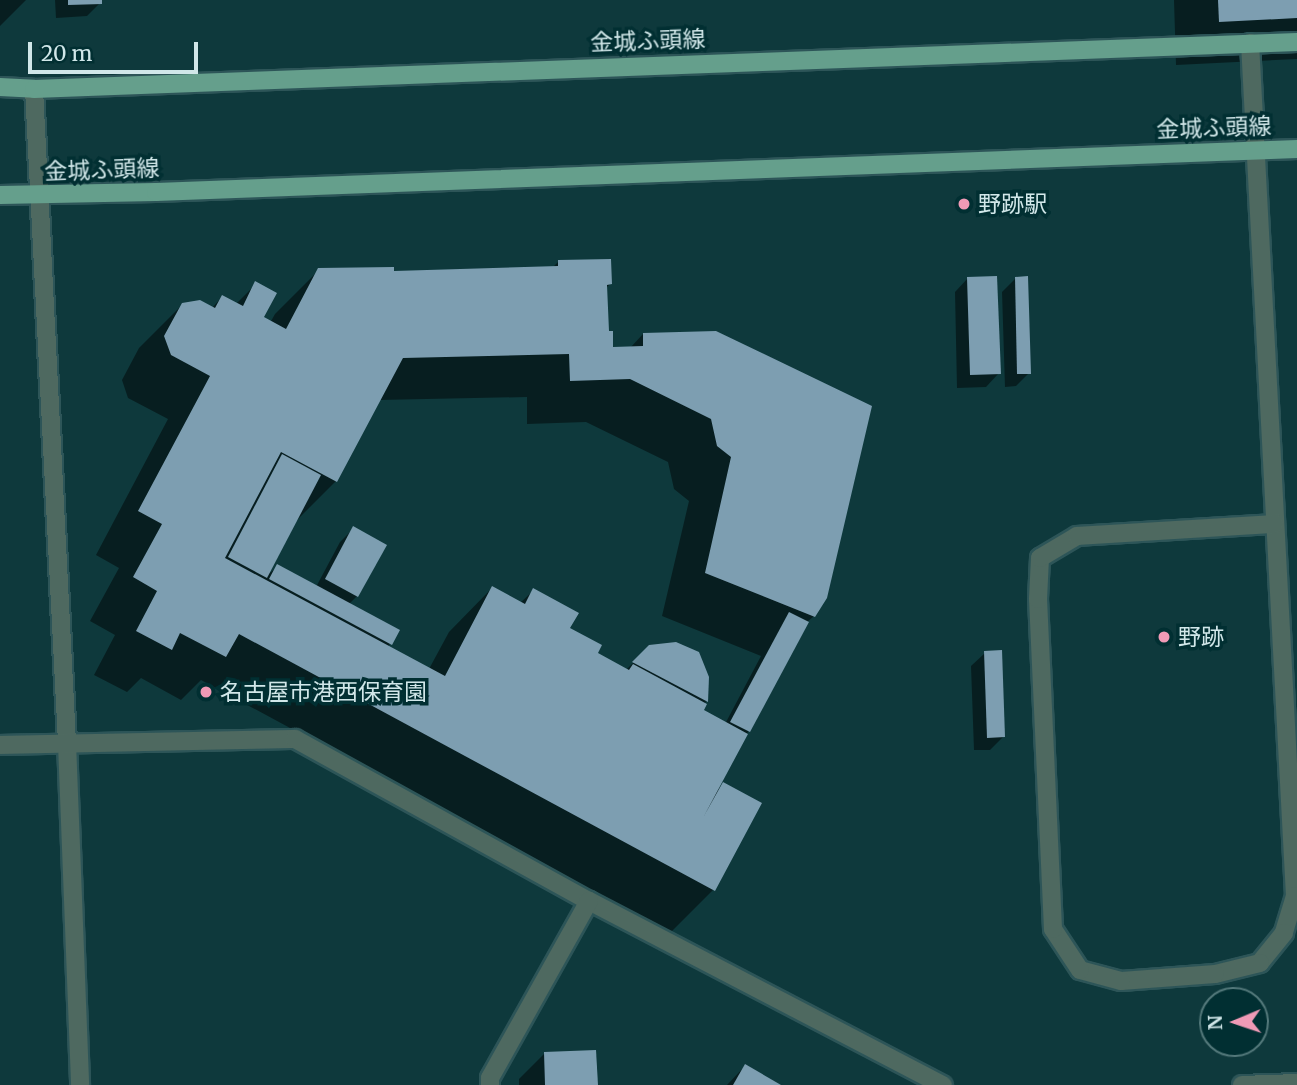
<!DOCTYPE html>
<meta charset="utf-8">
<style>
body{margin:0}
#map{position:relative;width:1297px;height:1085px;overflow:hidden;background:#0e393c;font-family:Merriweather,"Noto Sans JP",serif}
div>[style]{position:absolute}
.shadow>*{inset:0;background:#0007}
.building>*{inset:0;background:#7d9eb1}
.roads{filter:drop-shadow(2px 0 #2d5558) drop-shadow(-2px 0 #2d5558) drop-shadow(0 2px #2d5558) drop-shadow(0 -2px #2d5558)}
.minor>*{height:18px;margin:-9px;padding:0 9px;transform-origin:9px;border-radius:9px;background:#4e6960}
.major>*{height:18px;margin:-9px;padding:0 9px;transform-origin:9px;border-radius:9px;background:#659f8c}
.dots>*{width:19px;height:19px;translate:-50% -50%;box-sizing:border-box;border:4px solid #012f32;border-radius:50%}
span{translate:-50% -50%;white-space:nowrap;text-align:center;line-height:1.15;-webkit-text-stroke:7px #012f32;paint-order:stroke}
.street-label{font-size:23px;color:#d1e7e9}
.poi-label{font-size:23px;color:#d1e7e9}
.left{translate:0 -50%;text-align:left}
.north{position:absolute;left:1199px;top:987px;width:70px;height:70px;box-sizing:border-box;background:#012f32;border:2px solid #54797b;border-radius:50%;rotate:268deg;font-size:19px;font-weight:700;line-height:28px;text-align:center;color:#d1e7e9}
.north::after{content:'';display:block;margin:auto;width:24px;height:32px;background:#f09ab6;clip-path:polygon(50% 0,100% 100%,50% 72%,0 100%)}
.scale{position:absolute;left:28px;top:42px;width:170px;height:32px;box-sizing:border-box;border:4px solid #d1e7e9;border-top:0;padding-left:9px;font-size:21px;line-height:24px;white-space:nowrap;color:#d1e7e9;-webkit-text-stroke:5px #012f32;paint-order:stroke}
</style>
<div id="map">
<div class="shadow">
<div style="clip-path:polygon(0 0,26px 0,0 26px)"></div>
<div style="clip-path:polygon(55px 0,100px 0,100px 3px,87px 16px,56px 18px)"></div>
<div style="clip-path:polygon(1174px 0,1297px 0,1297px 59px,1176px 65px)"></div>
<div style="clip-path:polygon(evenodd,558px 262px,610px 284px,606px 288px,607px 333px,612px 349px,630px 348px,643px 334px,715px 333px,814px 616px,806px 623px,716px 792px,723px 784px,713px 890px,670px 933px,201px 680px,181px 700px,141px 678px,127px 692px,94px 675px,115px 635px,90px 621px,119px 568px,96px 555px,168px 419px,128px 398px,122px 380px,139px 348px,183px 304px,212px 308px,222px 297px,236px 304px,256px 284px,262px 318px,270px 323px,275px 314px,319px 270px,392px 273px,552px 268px,558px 262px,527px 397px,527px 424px,586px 422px,668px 462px,674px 489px,689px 501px,662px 616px,761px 656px,725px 724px,701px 711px,706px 701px,707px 677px,650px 646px,626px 670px,595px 653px,568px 629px,534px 590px,520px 603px,492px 588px,449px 632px,429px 669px,388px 647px,397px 631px,348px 605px,357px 596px,353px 529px,340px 542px,316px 587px,277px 567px,265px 577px,293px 524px,336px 481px,379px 400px,527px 397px)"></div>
<div style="clip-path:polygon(968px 278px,999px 373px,986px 387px,957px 388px,955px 292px)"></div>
<div style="clip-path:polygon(1016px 278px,1029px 373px,1016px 386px,1005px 387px,1002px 292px)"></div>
<div style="clip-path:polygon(985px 653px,1003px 737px,990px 750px,974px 750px,971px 666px)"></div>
<div style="clip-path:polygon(545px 1053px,596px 1085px,519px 1085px,519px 1079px)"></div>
<div style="clip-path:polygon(745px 1066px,778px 1085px,727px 1085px)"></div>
</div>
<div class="building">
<div style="clip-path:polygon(68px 0,102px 0,102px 4px,68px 5px)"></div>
<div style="clip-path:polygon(1218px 0,1297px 0,1297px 18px,1219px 22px)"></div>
<div style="clip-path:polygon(611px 259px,612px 284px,607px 285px,609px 331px,613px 331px,613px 347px,643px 346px,643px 333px,716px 331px,872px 406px,827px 598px,815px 617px,705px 573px,731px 457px,717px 446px,711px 419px,630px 379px,570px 381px,569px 354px,403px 358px,337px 482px,281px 452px,225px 558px,445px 676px,492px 586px,525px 604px,533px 588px,579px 613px,570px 628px,602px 645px,598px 653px,629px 670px,633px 664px,707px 704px,704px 710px,748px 734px,704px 816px,723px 782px,762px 803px,715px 891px,239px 634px,226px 657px,180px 633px,172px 650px,136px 631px,157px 591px,133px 577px,162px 524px,138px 511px,210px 376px,171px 355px,164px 336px,182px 303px,200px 300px,215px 308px,222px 295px,243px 306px,255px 281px,277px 293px,264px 317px,286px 329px,318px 268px,394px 267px,394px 271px,558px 266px,558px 260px)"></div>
<div style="clip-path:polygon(997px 276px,1001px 374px,970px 375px,967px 277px)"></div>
<div style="clip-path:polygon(1028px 276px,1031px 374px,1017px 374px,1015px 277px)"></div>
<div style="clip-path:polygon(282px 454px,321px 475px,267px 578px,228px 557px)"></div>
<div style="clip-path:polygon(353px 526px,387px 545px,358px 597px,325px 579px)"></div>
<div style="clip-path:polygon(277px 564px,400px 630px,392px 645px,269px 579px)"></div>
<div style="clip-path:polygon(789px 612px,809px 622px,750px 732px,730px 722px)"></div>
<div style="clip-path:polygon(676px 642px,699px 652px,709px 677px,708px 702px,632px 662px,649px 645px)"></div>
<div style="clip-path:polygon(1002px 650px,1005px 737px,987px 738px,984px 651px)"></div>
<div style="clip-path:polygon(596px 1050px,598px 1085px,545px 1085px,544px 1052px)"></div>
<div style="clip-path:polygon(745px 1064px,781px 1085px,733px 1085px)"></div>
</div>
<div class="roads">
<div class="minor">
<div style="left:1250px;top:43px;width:854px;rotate:86.98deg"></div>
<div style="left:1295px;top:896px;width:39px;rotate:107deg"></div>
<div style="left:1284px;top:933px;width:38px;rotate:129deg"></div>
<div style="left:1260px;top:963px;width:46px;rotate:166.3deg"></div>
<div style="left:1215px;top:974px;width:94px;rotate:175.7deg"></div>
<div style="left:1121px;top:981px;width:42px;rotate:-165deg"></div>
<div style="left:1080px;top:970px;width:49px;rotate:-123.4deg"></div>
<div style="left:1053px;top:929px;width:330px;rotate:-92.6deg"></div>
<div style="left:1038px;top:599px;width:41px;rotate:-87.2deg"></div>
<div style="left:1040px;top:558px;width:43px;rotate:-30.7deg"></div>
<div style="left:1077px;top:536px;width:198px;rotate:-3.5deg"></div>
<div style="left:34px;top:89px;width:655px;rotate:87.11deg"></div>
<div style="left:67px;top:743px;width:342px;rotate:87.8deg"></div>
<div style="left:0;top:745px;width:295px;rotate:-1.2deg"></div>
<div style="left:295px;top:739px;width:336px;rotate:28.9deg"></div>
<div style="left:589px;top:901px;width:399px;rotate:27.5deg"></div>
<div style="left:490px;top:1085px;width:7px;rotate:-90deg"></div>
<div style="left:490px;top:1078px;width:203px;rotate:-60.8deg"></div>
<div style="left:1242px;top:1085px;width:55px;rotate:-2.1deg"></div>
</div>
<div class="major">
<div style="left:0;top:87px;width:34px;rotate:3deg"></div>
<div style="left:34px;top:89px;width:1264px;rotate:-2.13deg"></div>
<div style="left:0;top:195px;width:156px;rotate:-1.1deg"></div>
<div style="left:156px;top:192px;width:1142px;rotate:-2.16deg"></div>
</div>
</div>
<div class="dots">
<div style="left:964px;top:204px;background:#f09ab6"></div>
<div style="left:1164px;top:637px;background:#f09ab6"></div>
<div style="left:206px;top:692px;background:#f09ab6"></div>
</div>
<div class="street-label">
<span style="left:648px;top:41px;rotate:-2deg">金城ふ頭線</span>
<span style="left:1214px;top:128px;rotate:-2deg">金城ふ頭線</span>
<span style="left:102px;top:170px;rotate:-2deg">金城ふ頭線</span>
</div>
<div class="poi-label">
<span class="left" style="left:978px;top:204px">野跡駅</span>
<span class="left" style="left:1178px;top:637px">野跡</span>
<span class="left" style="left:220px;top:692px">名古屋市港西保育園</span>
</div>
<div class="north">N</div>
<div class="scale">20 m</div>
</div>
